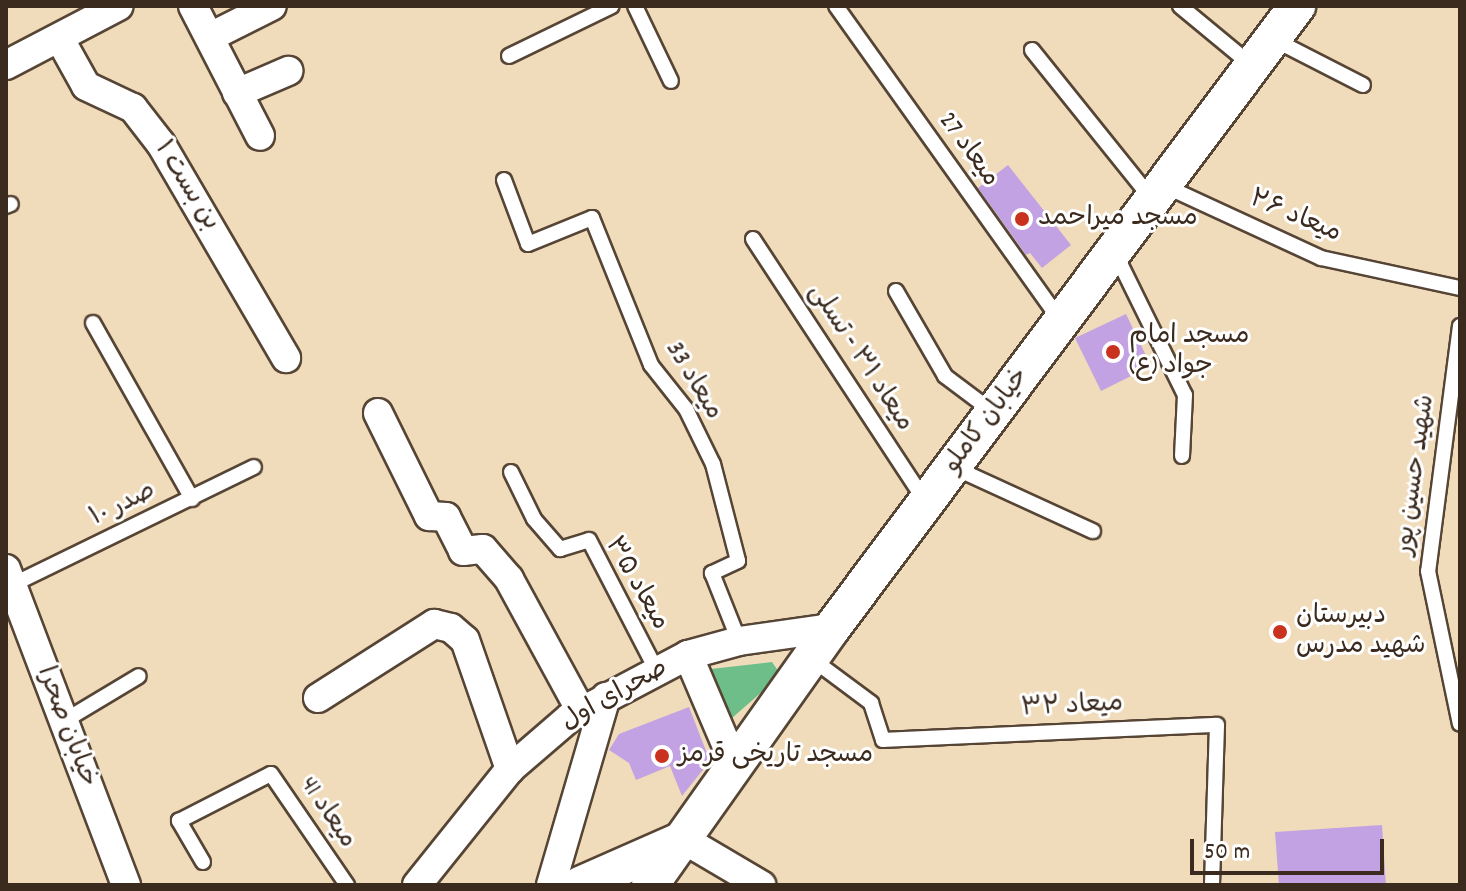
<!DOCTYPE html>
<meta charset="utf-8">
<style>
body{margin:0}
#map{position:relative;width:1466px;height:891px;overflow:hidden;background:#f0dbba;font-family:Dekko,"Playpen Sans Arabic",sans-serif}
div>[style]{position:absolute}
.forest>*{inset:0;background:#6ebe8a}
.building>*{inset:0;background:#c2a2e3}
.roads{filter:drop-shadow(2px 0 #564535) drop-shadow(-2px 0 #564535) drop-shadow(0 2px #564535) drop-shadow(0 -2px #564535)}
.service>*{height:14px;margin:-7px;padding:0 7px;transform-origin:7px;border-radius:7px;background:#fff}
.minor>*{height:28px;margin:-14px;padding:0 14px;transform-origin:14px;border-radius:14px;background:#fff}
.tertiary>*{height:36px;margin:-18px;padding:0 18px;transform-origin:18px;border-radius:18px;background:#fff}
.dots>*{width:22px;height:22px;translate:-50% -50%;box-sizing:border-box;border:4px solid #fff;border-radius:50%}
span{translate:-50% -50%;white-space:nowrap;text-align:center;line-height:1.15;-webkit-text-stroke:6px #fff;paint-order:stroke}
.street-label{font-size:26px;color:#3b2a1e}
.poi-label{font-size:26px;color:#3b2a1e}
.left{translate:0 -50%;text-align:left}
.frame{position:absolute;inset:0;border:8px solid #3b2a1e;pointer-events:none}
.scale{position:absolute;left:1190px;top:839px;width:194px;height:36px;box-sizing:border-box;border:4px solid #3b2a1e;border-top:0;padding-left:10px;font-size:24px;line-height:28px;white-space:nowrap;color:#3b2a1e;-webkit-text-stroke:6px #fff;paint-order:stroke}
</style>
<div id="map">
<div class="forest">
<div style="clip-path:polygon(772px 662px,781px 675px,732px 718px,711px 669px)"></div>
</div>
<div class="building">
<div style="clip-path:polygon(1008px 165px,1071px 245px,1042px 268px,1030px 253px,1026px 255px,978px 188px)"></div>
<div style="clip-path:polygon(1126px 314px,1151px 366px,1101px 391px,1075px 338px)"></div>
<div style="clip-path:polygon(689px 707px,710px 761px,682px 796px,670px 766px,636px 780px,629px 763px,609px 750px,619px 734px)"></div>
<div style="clip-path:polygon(1382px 825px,1386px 885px,1279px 885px,1275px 832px)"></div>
</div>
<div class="roads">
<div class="service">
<div style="left:635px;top:6px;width:83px;rotate:64.4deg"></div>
<div style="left:836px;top:6px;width:387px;rotate:54.5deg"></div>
<div style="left:1180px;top:6px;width:91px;rotate:39.6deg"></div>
<div style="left:1273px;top:39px;width:101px;rotate:27.1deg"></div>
<div style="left:1032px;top:50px;width:191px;rotate:51.2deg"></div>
<div style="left:509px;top:56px;width:114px;rotate:-25.9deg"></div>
<div style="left:504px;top:180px;width:68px;rotate:69.4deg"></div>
<div style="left:528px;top:244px;width:69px;rotate:-22.1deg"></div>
<div style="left:592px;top:218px;width:158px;rotate:68.1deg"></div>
<div style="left:651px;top:365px;width:56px;rotate:51.5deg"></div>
<div style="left:686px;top:409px;width:61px;rotate:63.9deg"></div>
<div style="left:713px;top:464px;width:100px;rotate:75.5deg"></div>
<div style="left:738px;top:561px;width:29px;rotate:155deg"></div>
<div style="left:712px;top:573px;width:73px;rotate:68.3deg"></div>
<div style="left:1163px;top:185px;width:174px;rotate:24.8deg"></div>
<div style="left:1321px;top:258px;width:142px;rotate:12.2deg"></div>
<div style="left:6px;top:206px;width:5px;rotate:-22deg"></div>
<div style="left:753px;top:239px;width:315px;rotate:56.7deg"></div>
<div style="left:1116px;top:255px;width:156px;rotate:63.8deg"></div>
<div style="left:1185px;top:395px;width:61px;rotate:92.8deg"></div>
<div style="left:896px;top:291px;width:98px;rotate:60deg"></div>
<div style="left:945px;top:376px;width:60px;rotate:36.9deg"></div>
<div style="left:93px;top:323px;width:202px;rotate:60.6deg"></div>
<div style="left:1460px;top:326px;width:247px;rotate:97.4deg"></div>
<div style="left:1428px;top:571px;width:156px;rotate:78.2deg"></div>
<div style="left:953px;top:467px;width:154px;rotate:24.6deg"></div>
<div style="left:511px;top:472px;width:52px;rotate:63.9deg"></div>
<div style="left:534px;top:519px;width:40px;rotate:49deg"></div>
<div style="left:560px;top:549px;width:30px;rotate:-17deg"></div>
<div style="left:589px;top:540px;width:145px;rotate:62.6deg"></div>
<div style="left:12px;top:585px;width:269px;rotate:-26deg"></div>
<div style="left:812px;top:659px;width:74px;rotate:36.7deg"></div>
<div style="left:871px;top:703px;width:39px;rotate:72deg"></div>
<div style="left:883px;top:740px;width:334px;rotate:-2.6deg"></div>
<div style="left:1217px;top:725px;width:160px;rotate:91.8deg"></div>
<div style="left:64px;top:721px;width:87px;rotate:-31deg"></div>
<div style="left:203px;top:862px;width:48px;rotate:-120.3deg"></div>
<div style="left:179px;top:821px;width:103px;rotate:-27.1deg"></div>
<div style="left:271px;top:774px;width:135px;rotate:55.6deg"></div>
</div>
<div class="minor">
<div style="left:193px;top:6px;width:146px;rotate:62.7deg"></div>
<div style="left:210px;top:37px;width:69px;rotate:-26.6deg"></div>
<div style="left:61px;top:41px;width:51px;rotate:60.9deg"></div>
<div style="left:86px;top:86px;width:52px;rotate:25.1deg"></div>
<div style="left:133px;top:108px;width:46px;rotate:52.1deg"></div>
<div style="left:161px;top:144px;width:248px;rotate:59.7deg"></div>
<div style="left:6px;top:65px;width:127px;rotate:-27.6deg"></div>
<div style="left:237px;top:93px;width:56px;rotate:-23.3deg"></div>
<div style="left:378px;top:413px;width:115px;rotate:63.7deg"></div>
<div style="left:429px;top:516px;width:17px;rotate:3deg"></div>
<div style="left:446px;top:517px;width:38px;rotate:63deg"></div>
<div style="left:463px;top:551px;width:20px;rotate:-6deg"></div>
<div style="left:483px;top:549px;width:40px;rotate:49deg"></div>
<div style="left:509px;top:579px;width:150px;rotate:61.4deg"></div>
<div style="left:6px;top:569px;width:338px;rotate:69.2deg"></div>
<div style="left:688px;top:655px;width:120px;rotate:66.9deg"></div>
<div style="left:318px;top:698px;width:138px;rotate:-32.5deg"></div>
<div style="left:434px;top:624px;width:17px;rotate:13deg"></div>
<div style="left:451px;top:628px;width:18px;rotate:41deg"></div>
<div style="left:465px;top:640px;width:137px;rotate:70.8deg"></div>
<div style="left:683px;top:839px;width:91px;rotate:30.5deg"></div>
<div style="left:417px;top:885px;width:149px;rotate:-51.3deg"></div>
<div style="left:510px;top:769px;width:78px;rotate:-40.8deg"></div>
<div style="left:569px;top:718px;width:135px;rotate:-27.9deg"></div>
<div style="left:688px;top:655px;width:53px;rotate:-15.4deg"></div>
<div style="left:739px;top:641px;width:94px;rotate:-8deg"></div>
<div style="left:551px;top:885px;width:196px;rotate:-73.7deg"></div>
</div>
<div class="tertiary">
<div style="left:580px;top:885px;width:111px;rotate:-23.8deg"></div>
<div style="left:650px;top:885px;width:315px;rotate:-54.7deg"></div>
<div style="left:832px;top:628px;width:777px;rotate:-53.22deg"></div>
</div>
</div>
<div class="dots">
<div style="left:1022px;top:219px;background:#c8321e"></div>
<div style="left:1113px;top:352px;background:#c8321e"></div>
<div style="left:1280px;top:632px;background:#c8321e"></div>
<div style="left:662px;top:756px;background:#c8321e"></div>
</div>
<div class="street-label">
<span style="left:968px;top:150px;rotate:54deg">میعاد 27</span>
<span style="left:186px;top:186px;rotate:58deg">بن بست ۱</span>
<span style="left:1295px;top:217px;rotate:23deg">میعاد ۲۶</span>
<span style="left:860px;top:358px;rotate:57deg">میعاد ۳۱ - تسلی</span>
<span style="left:693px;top:381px;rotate:59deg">میعاد 33</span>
<span style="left:987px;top:421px;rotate:-53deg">خیابان کاملو</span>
<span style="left:1416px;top:475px;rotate:-82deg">شهید حسین پور</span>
<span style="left:123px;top:505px;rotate:-26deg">صدر ۱۰</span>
<span style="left:636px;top:584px;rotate:60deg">میعاد ۳۵</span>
<span style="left:615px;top:696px;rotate:-30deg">صحرای اول</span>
<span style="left:1072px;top:707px;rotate:-3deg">میعاد ۳۲</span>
<span style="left:66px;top:727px;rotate:69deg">خیابان صحرا</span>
<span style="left:327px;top:813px;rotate:56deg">میعاد 41</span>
</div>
<div class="poi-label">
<span class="left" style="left:1038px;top:219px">مسجد میراحمد</span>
<span class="left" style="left:1129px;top:352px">مسجد امام<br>جواد (ع)</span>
<span class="left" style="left:1296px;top:632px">دبیرستان<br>شهید مدرس</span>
<span class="left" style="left:678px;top:756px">مسجد تاریخی قرمز</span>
</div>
<div class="frame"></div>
<div class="scale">50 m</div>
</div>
